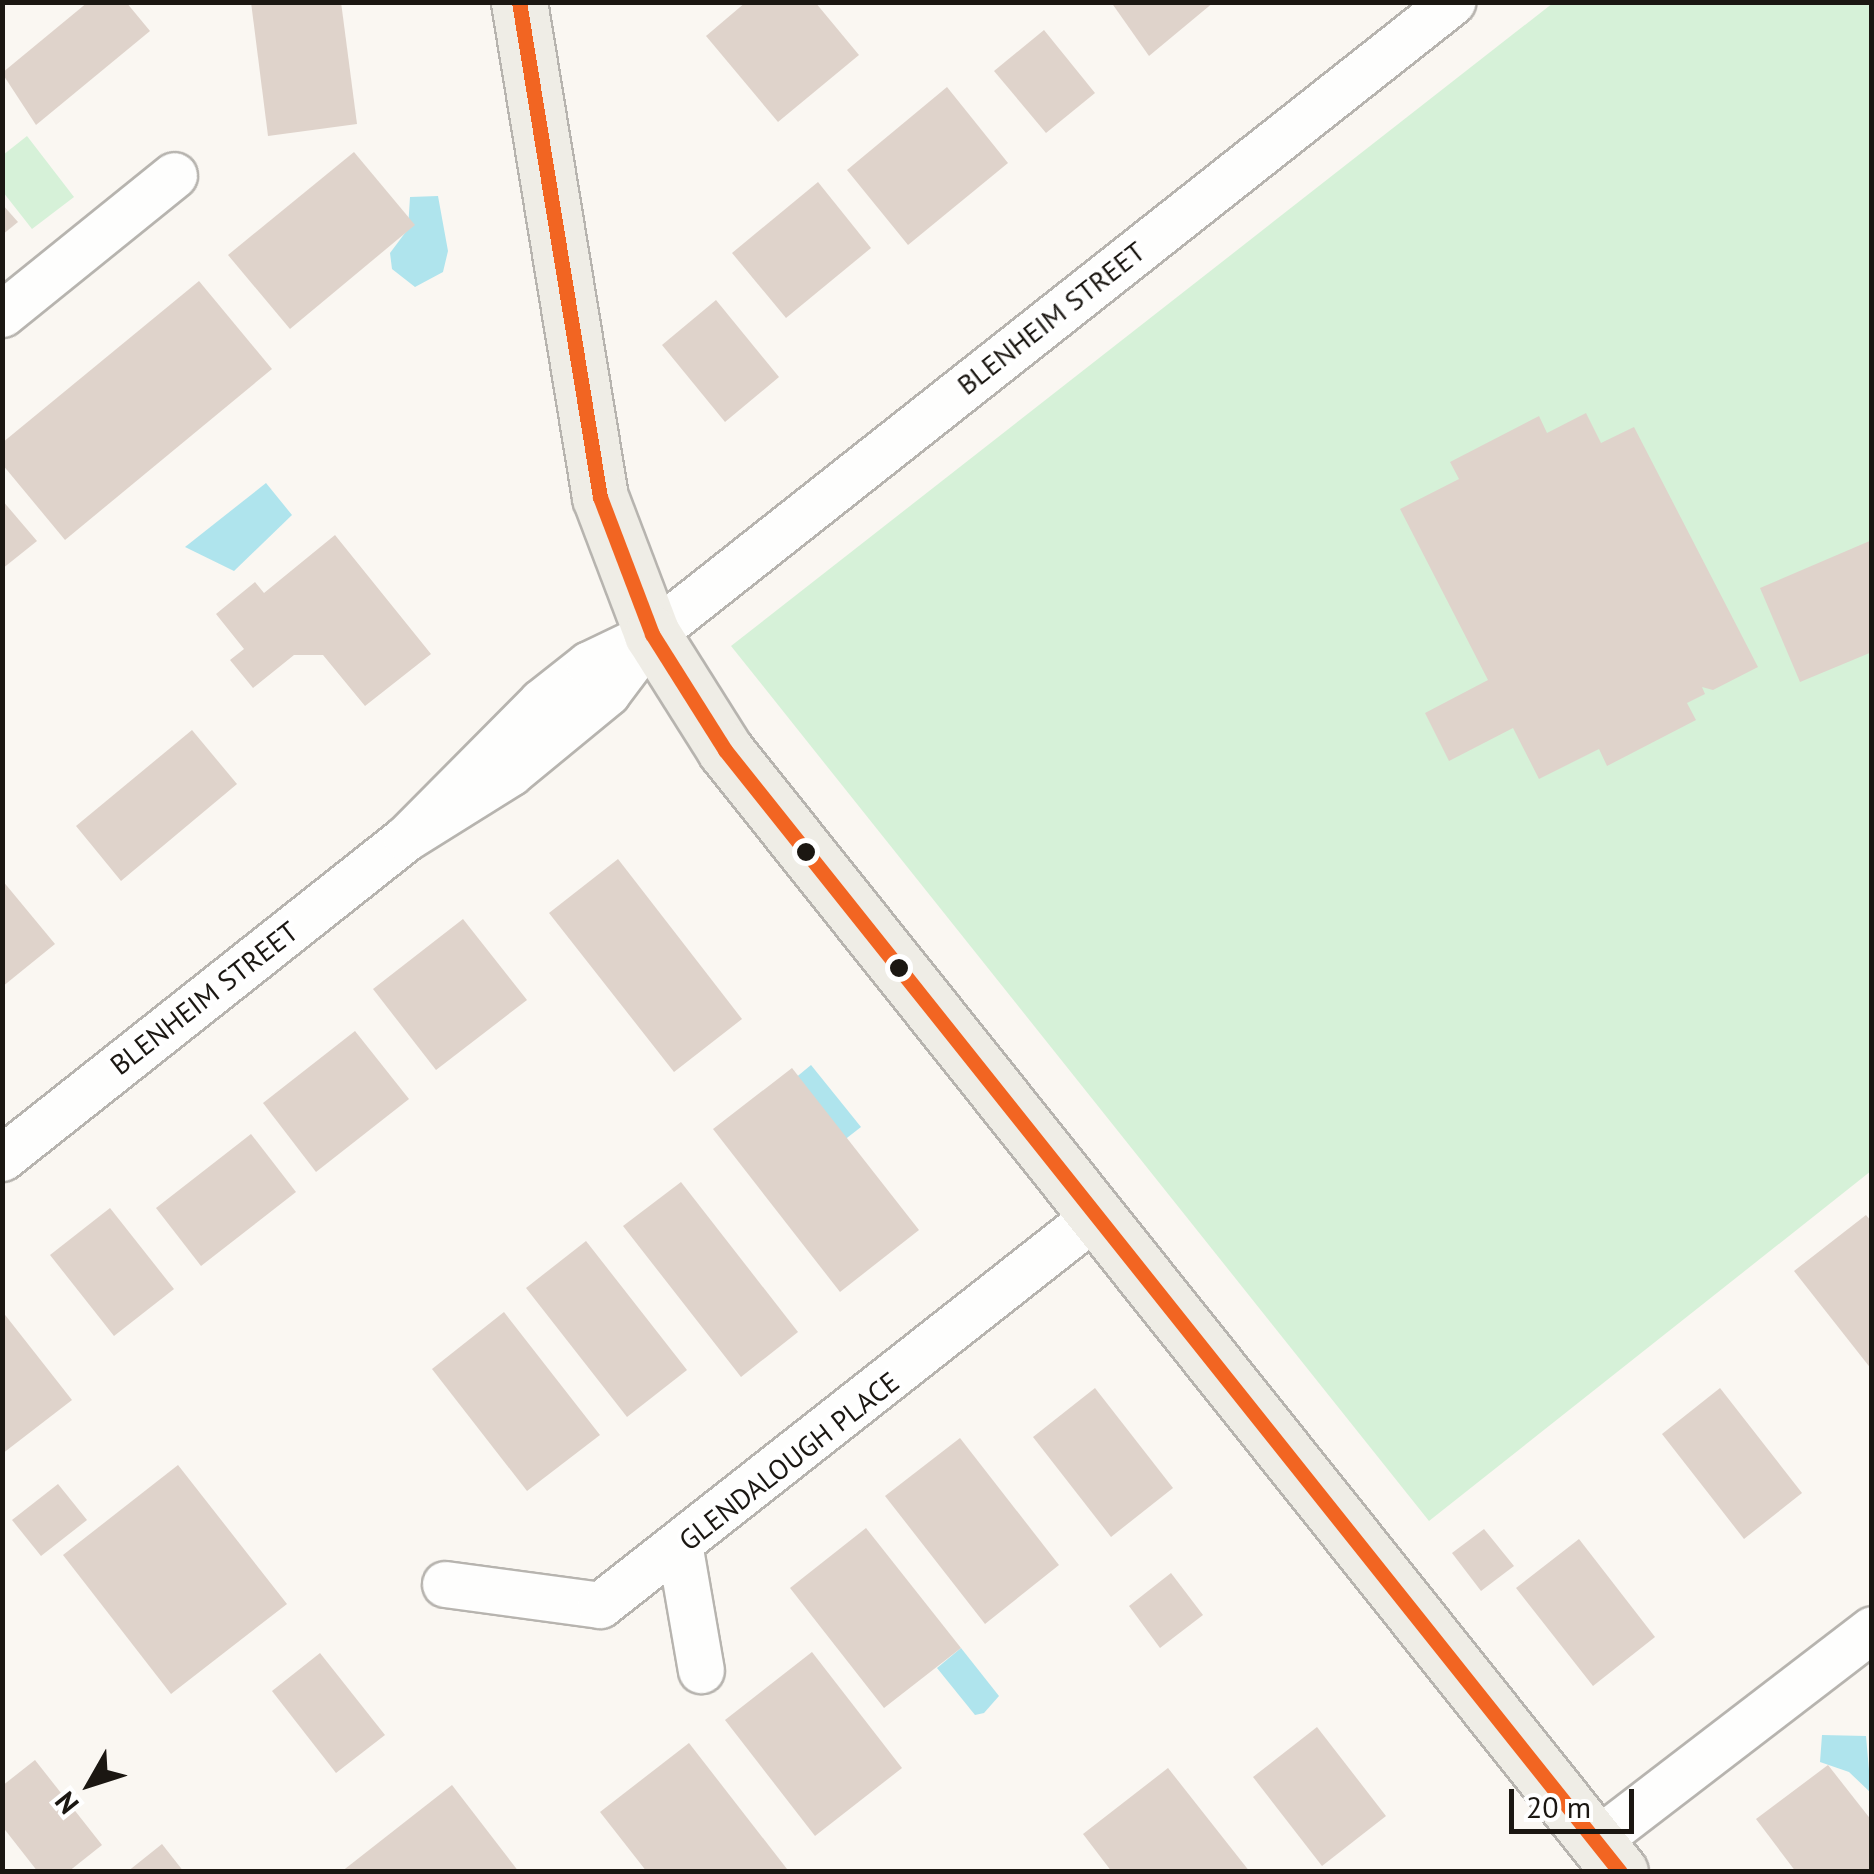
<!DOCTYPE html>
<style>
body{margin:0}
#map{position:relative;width:1874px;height:1874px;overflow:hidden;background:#faf7f2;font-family:"PT Sans",sans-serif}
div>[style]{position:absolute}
.green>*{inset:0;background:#d6f1d8}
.water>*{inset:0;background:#afe4ed}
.building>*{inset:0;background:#dfd3cb}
.roads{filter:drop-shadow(2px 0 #b7b4af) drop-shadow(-2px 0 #b7b4af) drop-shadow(0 2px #b7b4af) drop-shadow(0 -2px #b7b4af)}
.minor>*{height:45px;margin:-22.5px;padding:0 22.5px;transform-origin:22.5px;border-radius:22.5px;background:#fefefd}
.major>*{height:55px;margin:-27.5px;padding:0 27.5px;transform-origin:27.5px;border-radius:27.5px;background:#efede6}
.bus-1>*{height:15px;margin:-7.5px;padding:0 7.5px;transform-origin:7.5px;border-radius:7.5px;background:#f26522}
.dots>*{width:28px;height:28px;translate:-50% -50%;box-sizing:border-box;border:5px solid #fff;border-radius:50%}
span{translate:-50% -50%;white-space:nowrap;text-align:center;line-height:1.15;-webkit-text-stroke:8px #fff;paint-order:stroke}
.street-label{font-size:28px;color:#1b1712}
.frame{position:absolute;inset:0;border:5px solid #1b1712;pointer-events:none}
.north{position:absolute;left:40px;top:1734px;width:100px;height:100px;-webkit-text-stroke:8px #fff;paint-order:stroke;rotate:231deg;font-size:28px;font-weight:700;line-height:40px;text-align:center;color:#1b1712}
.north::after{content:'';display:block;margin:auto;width:35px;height:45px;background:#1b1712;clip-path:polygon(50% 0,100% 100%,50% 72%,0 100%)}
.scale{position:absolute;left:1509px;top:1789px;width:125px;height:45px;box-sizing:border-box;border:5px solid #1b1712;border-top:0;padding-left:12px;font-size:30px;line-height:35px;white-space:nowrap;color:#1b1712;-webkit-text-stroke:8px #fff;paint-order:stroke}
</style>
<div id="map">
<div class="green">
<div style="clip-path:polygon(1553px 3px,1871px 3px,1871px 1171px,1429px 1521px,731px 646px)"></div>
<div style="clip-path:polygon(27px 136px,74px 197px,32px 229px,3px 192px,3px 155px)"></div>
</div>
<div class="water">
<div style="clip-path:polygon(438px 196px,448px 251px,443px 272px,415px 287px,392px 269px,390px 253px,408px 229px,410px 197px)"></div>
<div style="clip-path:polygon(266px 483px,292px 515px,234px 571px,185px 547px)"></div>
<div style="clip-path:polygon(811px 1065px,861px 1127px,825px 1155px,776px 1094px)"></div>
<div style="clip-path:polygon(961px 1648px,999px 1696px,984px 1713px,975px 1715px,937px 1668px)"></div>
<div style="clip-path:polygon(1822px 1735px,1866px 1736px,1871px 1793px,1849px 1772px,1820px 1762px)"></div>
</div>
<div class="building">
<div style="clip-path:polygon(88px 2px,126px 2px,150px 31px,36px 125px,2px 73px)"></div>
<div style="clip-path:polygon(251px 2px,341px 2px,357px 124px,268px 136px)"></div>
<div style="clip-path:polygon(746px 2px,815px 2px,859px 55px,778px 122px,706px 36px)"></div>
<div style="clip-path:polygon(1111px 2px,1214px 2px,1149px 56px)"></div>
<div style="clip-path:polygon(1044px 30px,1095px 93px,1046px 133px,994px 71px)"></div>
<div style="clip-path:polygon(947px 87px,1008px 163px,908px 245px,847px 170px)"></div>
<div style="clip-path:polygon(354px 152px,415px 225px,290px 329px,228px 255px)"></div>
<div style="clip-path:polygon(818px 182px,871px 248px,786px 318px,732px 253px)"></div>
<div style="clip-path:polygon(2px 204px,18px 222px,2px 235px)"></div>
<div style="clip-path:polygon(199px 281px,272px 369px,65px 540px,2px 464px,2px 443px)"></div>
<div style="clip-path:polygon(716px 300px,779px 377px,725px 422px,662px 345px)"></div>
<div style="clip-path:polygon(1586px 413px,1601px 443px,1634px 427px,1758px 667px,1713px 690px,1702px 687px,1705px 694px,1687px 703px,1696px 720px,1607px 766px,1599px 749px,1539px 779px,1513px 728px,1449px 761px,1425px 713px,1488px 680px,1400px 509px,1459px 479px,1450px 462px,1539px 416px,1547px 433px)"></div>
<div style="clip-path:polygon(2px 500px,37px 541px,2px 569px)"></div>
<div style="clip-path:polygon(335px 535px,431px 654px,365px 706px,323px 655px,294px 655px,253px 688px,230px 660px,244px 649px,216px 614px,255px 582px,264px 593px)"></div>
<div style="clip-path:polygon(1872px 540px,1872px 652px,1800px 682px,1760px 588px)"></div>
<div style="clip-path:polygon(192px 730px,237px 784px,121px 881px,76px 826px)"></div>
<div style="clip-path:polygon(618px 859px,742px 1019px,674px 1072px,549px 913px)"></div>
<div style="clip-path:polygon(2px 880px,55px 944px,2px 987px)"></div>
<div style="clip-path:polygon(463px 919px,527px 1000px,436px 1070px,373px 989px)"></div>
<div style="clip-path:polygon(355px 1031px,409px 1099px,316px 1172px,263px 1103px)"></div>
<div style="clip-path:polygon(792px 1068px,919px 1230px,840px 1292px,713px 1129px)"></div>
<div style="clip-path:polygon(251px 1134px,296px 1192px,201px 1266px,156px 1208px)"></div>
<div style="clip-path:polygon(681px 1182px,798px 1332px,741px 1377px,623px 1226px)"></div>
<div style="clip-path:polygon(110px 1208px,174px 1289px,114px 1336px,50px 1255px)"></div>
<div style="clip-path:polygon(1866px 1215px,1872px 1222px,1872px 1370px,1794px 1271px)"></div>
<div style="clip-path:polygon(586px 1241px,687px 1370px,627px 1417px,526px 1288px)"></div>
<div style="clip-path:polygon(2px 1311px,72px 1400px,2px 1454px)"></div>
<div style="clip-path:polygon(504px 1312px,600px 1435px,527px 1491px,432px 1369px)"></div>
<div style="clip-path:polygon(1095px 1388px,1173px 1488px,1111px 1537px,1033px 1437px)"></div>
<div style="clip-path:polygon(1720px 1388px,1802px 1493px,1744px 1539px,1662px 1434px)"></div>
<div style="clip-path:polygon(960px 1438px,1059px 1565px,985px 1624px,885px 1496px)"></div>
<div style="clip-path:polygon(178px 1465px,287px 1604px,171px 1694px,63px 1555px)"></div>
<div style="clip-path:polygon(58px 1484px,87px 1520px,41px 1556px,12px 1520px)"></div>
<div style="clip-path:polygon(866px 1528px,961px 1648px,884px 1708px,790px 1588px)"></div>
<div style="clip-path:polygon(1484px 1529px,1514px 1566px,1481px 1591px,1452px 1553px)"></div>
<div style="clip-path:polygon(1579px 1539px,1655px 1637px,1593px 1686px,1516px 1588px)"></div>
<div style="clip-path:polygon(1171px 1573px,1203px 1615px,1160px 1648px,1129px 1606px)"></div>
<div style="clip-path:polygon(812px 1652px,902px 1768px,815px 1836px,725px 1720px)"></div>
<div style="clip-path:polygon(320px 1653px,385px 1735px,336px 1773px,272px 1691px)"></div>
<div style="clip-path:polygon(1317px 1727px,1386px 1816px,1322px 1866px,1253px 1777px)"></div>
<div style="clip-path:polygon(689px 1743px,787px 1869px,784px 1872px,647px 1872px,600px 1812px)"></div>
<div style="clip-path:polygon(35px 1760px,102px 1845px,68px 1872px,38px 1872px,2px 1826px,2px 1786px)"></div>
<div style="clip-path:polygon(1828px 1765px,1872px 1821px,1872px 1872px,1796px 1872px,1756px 1819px)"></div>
<div style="clip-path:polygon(1168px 1768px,1250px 1872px,1112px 1872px,1083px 1834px)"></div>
<div style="clip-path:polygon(452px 1785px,519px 1872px,341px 1872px)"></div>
<div style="clip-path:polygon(162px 1844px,184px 1872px,127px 1872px)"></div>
</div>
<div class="roads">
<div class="minor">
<div style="left:2px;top:314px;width:221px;rotate:-38.9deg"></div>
<div style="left:406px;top:838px;width:192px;rotate:-45.2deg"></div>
<div style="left:541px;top:702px;width:61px;rotate:-38.4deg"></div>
<div style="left:589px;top:664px;width:70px;rotate:-25.5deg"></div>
<div style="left:652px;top:634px;width:1020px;rotate:-38.31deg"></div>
<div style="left:2px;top:1158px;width:515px;rotate:-38.38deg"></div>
<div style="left:406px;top:838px;width:123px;rotate:-32deg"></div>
<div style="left:510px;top:773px;width:126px;rotate:-39.5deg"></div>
<div style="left:607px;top:693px;width:65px;rotate:-53.1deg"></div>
<div style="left:680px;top:1549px;width:123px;rotate:80.2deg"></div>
<div style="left:445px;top:1584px;width:156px;rotate:7.7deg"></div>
<div style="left:600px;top:1605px;width:632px;rotate:-38.19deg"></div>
<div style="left:1596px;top:1841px;width:348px;rotate:-37.5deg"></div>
</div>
<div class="major">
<div style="left:519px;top:2px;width:502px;rotate:80.71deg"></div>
<div style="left:600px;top:497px;width:147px;rotate:69.2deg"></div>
<div style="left:652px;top:634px;width:137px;rotate:57.8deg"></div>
<div style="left:725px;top:750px;width:1435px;rotate:51.42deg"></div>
</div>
</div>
<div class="bus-1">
<div style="left:519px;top:2px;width:502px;rotate:80.71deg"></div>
<div style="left:600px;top:497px;width:147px;rotate:69.2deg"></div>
<div style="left:652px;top:634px;width:137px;rotate:57.8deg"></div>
<div style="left:725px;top:750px;width:1435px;rotate:51.42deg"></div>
</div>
<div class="dots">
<div style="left:806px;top:852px;background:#1b1712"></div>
<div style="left:899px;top:968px;background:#1b1712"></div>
</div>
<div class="street-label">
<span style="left:1051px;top:318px;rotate:-38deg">BLENHEIM STREET</span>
<span style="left:204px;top:998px;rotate:-38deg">BLENHEIM STREET</span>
<span style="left:789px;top:1461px;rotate:-38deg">GLENDALOUGH PLACE</span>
</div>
<div class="frame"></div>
<div class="north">N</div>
<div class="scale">20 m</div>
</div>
